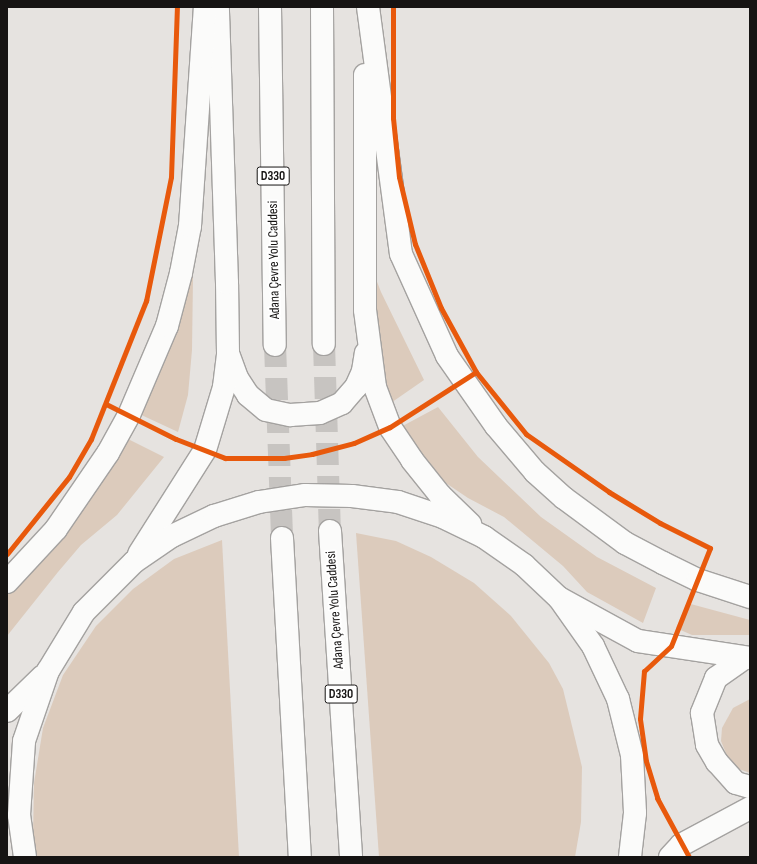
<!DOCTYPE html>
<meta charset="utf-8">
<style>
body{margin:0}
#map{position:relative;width:757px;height:864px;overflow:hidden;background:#e6e3e0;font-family:"Sofia Sans Condensed",sans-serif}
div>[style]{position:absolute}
.green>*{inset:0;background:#dccbbc}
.highway-tunnel>*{height:22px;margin-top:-11px;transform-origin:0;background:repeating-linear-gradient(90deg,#c7c4c1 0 22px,transparent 0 33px)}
.roads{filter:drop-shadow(1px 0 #a4a2a0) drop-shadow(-1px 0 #a4a2a0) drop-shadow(0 1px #a4a2a0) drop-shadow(0 -1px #a4a2a0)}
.primary>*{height:22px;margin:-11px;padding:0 11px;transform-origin:11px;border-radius:11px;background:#fbfbfa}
.highway>*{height:22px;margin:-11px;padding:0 11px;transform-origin:11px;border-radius:11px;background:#fbfbfa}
.cycleway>*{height:5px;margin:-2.5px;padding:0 2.5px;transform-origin:2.5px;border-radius:2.5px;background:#e8590c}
span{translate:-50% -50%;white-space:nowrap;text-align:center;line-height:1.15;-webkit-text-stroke:4px #fff;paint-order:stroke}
.shield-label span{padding:1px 3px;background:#fff;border:1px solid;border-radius:3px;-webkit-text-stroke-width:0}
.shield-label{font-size:13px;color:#161413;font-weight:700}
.street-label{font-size:14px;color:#161413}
.frame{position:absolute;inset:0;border:8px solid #161413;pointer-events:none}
</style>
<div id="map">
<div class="green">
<div style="clip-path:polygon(190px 242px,193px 278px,192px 350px,188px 395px,178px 432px,135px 412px)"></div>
<div style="clip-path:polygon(364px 248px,381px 292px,424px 380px,385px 407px)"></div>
<div style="clip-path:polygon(438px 407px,478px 457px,541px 517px,597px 557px,656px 588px,643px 623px,587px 592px,563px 566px,504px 517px,468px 498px,425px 469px,397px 429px)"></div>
<div style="clip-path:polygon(118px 434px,164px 457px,117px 515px,81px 545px,58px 572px,7px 636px,7px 592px)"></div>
<div style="clip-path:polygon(356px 533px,396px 541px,431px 557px,474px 583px,511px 616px,549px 663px,563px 689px,582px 767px,581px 822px,575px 857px,379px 857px)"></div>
<div style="clip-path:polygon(222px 540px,239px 857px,37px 857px,33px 838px,34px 783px,43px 728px,63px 675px,96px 626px,133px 589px,174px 559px)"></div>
<div style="clip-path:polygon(687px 603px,750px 620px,750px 635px,692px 635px,676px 628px)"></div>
<div style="clip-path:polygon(750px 699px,750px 773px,739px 769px,727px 756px,721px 741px,722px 728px,733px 708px)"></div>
</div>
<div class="highway-tunnel">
<div style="left:324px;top:344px;width:187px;rotate:88.2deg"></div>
<div style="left:275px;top:345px;width:193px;rotate:87.9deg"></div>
</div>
<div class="roads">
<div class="primary">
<div style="left:559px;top:598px;width:90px;rotate:28.6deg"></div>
<div style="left:638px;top:641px;width:113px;rotate:8.6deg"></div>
<div style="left:743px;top:659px;width:33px;rotate:145deg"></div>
<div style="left:716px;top:678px;width:38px;rotate:112deg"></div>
<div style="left:702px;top:713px;width:32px;rotate:81deg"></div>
<div style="left:707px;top:745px;width:20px;rotate:60deg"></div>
<div style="left:717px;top:762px;width:28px;rotate:48deg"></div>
<div style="left:736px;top:783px;width:15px;rotate:16deg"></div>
<div style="left:670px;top:857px;width:16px;rotate:-47deg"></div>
<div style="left:681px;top:845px;width:78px;rotate:-28.2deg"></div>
</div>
<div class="highway">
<div style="left:270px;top:7px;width:338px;rotate:89.2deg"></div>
<div style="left:322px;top:7px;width:337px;rotate:89.7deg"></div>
<div style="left:368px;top:7px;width:249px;rotate:82.4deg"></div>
<div style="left:401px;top:254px;width:112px;rotate:65.7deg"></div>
<div style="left:447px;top:356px;width:85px;rotate:55deg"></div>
<div style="left:496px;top:426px;width:60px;rotate:49.7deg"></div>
<div style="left:535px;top:472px;width:39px;rotate:42deg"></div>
<div style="left:564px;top:498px;width:76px;rotate:36.4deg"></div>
<div style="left:625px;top:543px;width:43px;rotate:27.8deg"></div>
<div style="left:663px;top:563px;width:39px;rotate:26deg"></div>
<div style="left:698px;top:580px;width:55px;rotate:18.1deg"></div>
<div style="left:365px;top:75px;width:235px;rotate:90deg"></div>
<div style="left:365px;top:310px;width:78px;rotate:82.6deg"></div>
<div style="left:375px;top:387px;width:43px;rotate:69.4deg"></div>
<div style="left:390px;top:427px;width:40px;rotate:56deg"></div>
<div style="left:412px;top:460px;width:45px;rotate:51.3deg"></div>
<div style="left:440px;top:495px;width:42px;rotate:44deg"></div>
<div style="left:229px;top:356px;width:23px;rotate:70deg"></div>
<div style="left:237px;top:378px;width:20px;rotate:57deg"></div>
<div style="left:248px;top:395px;width:23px;rotate:40deg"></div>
<div style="left:266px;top:410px;width:25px;rotate:12deg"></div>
<div style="left:290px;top:415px;width:30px;rotate:-4deg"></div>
<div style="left:320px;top:413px;width:24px;rotate:-24deg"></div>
<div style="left:342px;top:403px;width:21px;rotate:-49deg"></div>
<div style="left:356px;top:387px;width:17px;rotate:-66deg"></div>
<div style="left:363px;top:371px;width:18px;rotate:-81deg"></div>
<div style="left:330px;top:531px;width:327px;rotate:86.3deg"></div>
<div style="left:282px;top:538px;width:320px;rotate:86.8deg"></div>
<div style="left:139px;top:554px;width:123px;rotate:-57.6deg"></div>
<div style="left:205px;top:450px;width:66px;rotate:-73.2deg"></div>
<div style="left:224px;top:387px;width:34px;rotate:-83deg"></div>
<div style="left:228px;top:353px;width:70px;rotate:-90.8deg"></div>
<div style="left:227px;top:283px;width:276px;rotate:-91.9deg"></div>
<div style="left:7px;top:582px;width:72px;rotate:-47.2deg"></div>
<div style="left:56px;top:529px;width:92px;rotate:-55.6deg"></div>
<div style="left:108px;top:453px;width:43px;rotate:-61.1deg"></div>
<div style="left:129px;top:415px;width:97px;rotate:-66.9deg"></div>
<div style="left:167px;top:326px;width:55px;rotate:-75.2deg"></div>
<div style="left:181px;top:273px;width:48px;rotate:-79.2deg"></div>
<div style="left:190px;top:226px;width:220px;rotate:-86.1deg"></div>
<div style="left:7px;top:711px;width:50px;rotate:-44.2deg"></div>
<div style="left:25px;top:857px;width:42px;rotate:-98.1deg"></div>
<div style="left:19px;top:815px;width:74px;rotate:-86.1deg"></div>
<div style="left:24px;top:741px;width:74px;rotate:-71.1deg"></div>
<div style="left:48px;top:671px;width:69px;rotate:-58.6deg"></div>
<div style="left:84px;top:612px;width:71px;rotate:-45deg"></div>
<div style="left:134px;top:562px;width:46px;rotate:-34.4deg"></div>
<div style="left:172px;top:536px;width:47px;rotate:-25.5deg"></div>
<div style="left:214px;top:516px;width:47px;rotate:-17.3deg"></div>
<div style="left:259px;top:502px;width:47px;rotate:-8.7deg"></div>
<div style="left:305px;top:495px;width:47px;rotate:1.2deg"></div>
<div style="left:352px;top:496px;width:46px;rotate:7.4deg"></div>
<div style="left:398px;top:502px;width:47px;rotate:18.4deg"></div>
<div style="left:443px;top:517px;width:46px;rotate:26deg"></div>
<div style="left:484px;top:537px;width:49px;rotate:35deg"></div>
<div style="left:524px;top:565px;width:48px;rotate:43.3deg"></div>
<div style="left:559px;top:598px;width:59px;rotate:54.7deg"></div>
<div style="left:593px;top:646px;width:59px;rotate:64.7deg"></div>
<div style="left:618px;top:699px;width:58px;rotate:76deg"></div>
<div style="left:632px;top:755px;width:58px;rotate:87deg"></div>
<div style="left:635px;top:813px;width:44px;rotate:96.5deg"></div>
</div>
</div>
<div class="cycleway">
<div style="left:393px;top:7px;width:111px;rotate:90deg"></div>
<div style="left:393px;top:118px;width:59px;rotate:84.2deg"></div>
<div style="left:399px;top:177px;width:69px;rotate:76.6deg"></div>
<div style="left:415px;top:244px;width:69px;rotate:67.9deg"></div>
<div style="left:441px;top:308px;width:73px;rotate:61.3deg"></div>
<div style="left:476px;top:372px;width:80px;rotate:51.1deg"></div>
<div style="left:526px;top:434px;width:101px;rotate:34.9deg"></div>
<div style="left:609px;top:492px;width:60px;rotate:31.3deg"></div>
<div style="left:660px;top:523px;width:56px;rotate:26.6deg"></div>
<div style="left:710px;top:548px;width:105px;rotate:111.7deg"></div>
<div style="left:671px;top:646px;width:37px;rotate:137deg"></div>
<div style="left:644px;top:671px;width:48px;rotate:94.8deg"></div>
<div style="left:640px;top:719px;width:42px;rotate:81.9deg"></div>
<div style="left:646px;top:761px;width:39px;rotate:73deg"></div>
<div style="left:657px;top:798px;width:67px;rotate:61.5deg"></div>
<div style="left:106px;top:404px;width:78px;rotate:26.6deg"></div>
<div style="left:176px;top:439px;width:53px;rotate:21.2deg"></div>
<div style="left:225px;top:458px;width:59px"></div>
<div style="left:284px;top:458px;width:28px;rotate:-8deg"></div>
<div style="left:312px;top:454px;width:43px;rotate:-14.7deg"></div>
<div style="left:354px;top:443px;width:39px;rotate:-24deg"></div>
<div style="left:390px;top:427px;width:102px;rotate:-32.6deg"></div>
<div style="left:7px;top:554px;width:99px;rotate:-51.2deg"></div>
<div style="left:69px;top:477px;width:44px;rotate:-59.9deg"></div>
<div style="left:91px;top:439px;width:149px;rotate:-68.3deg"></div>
<div style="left:146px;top:301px;width:126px;rotate:-78.6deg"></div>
<div style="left:171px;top:177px;width:170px;rotate:-88deg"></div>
</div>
<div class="shield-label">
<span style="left:273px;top:176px">D330</span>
<span style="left:341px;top:694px">D330</span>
</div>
<div class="street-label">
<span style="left:274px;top:260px;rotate:-91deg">Adana Çevre Yolu Caddesi</span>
<span style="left:335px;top:610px;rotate:-94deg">Adana Çevre Yolu Caddesi</span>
</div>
<div class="frame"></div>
</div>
